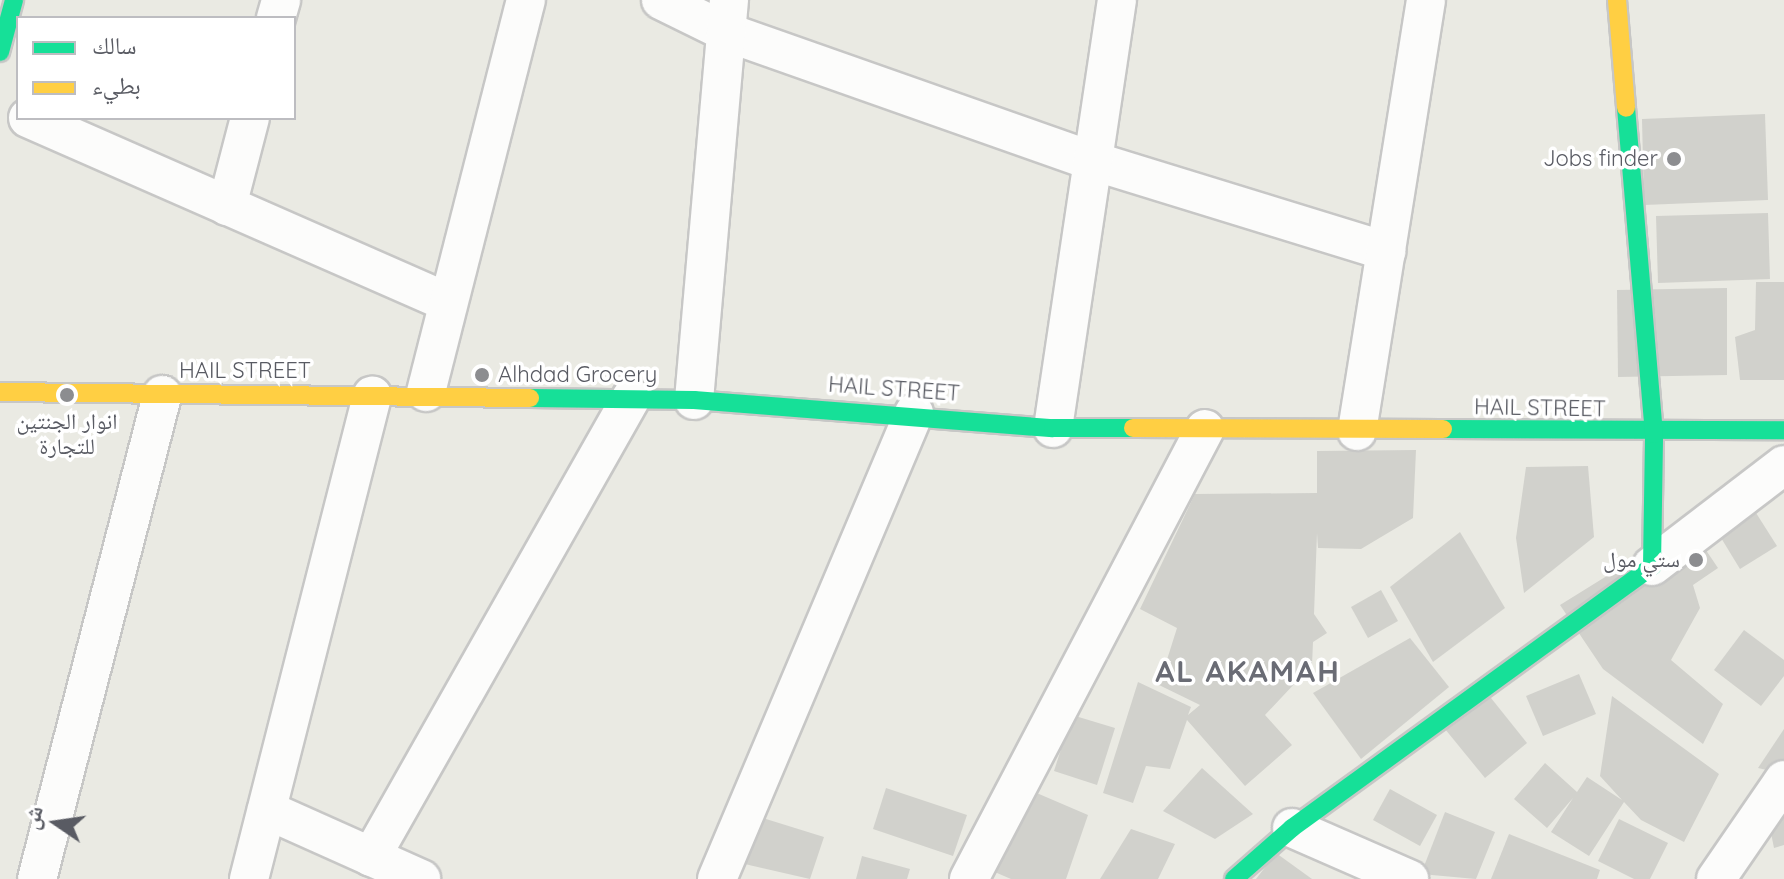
<!DOCTYPE html>
<meta charset="utf-8">
<style>
body{margin:0}
#map{position:relative;width:1784px;height:879px;overflow:hidden;background:#eaeae3;font-family:Quicksand,"Noto Naskh Arabic",sans-serif}
div>[style]{position:absolute}
.building>*{inset:0;background:#d1d1cc}
.roads{filter:drop-shadow(2px 0 #c7c7c6) drop-shadow(-2px 0 #c7c7c6) drop-shadow(0 2px #c7c7c6) drop-shadow(0 -2px #c7c7c6)}
.street>*{height:38px;margin:-19px;padding:0 19px;transform-origin:19px;border-radius:19px;background:#fcfcfb}
.fast>*{height:18px;margin:-9px;padding:0 9px;transform-origin:9px;border-radius:9px;background:#16e098}
.slow>*{height:18px;margin:-9px;padding:0 9px;transform-origin:9px;border-radius:9px;background:#ffcf43}
.dots>*{width:22px;height:22px;translate:-50% -50%;box-sizing:border-box;border:4px solid #fff;border-radius:50%}
span{translate:-50% -50%;white-space:nowrap;text-align:center;line-height:1.15;-webkit-text-stroke:7px #fff;paint-order:stroke}
.poi-label{font-size:22px;color:#595b63}
.right{translate:-100% -50%;text-align:right}
.left{translate:0 -50%;text-align:left}
.street-label{font-size:22px;color:#595b63}
.district-label{font-size:30px;color:#6a6c75;font-weight:700;letter-spacing:2px}
.legend{position:absolute;left:16px;top:16px;width:280px;height:104px;box-sizing:border-box;background:#fff;border:2px solid #bdbdc1;margin:0;padding:10px 14px;list-style:none;font-size:24px;color:#595b63}
.legend li{display:flex;align-items:center;gap:16px;height:40px}
.legend b{width:40px;border:2px solid #bdbdc1}
.north{position:absolute;left:16px;top:783px;width:80px;height:80px;-webkit-text-stroke:6px #fff;paint-order:stroke;rotate:283deg;font-size:22px;font-weight:700;line-height:32px;text-align:center;color:#595b63}
.north::after{content:'';display:block;margin:auto;width:28px;height:36px;background:#595b63;clip-path:polygon(50% 0,100% 100%,50% 72%,0 100%)}
</style>
<div id="map">
<div class="building">
<div style="clip-path:polygon(1765px 114px,1768px 200px,1644px 205px,1642px 119px)"></div>
<div style="clip-path:polygon(1768px 213px,1770px 279px,1658px 283px,1656px 216px)"></div>
<div style="clip-path:polygon(1756px 282px,1784px 282px,1784px 380px,1740px 380px,1735px 337px,1755px 330px)"></div>
<div style="clip-path:polygon(1727px 288px,1727px 375px,1618px 377px,1617px 290px)"></div>
<div style="clip-path:polygon(1416px 450px,1413px 518px,1361px 549px,1318px 548px,1317px 533px,1314px 614px,1327px 633px,1313px 642px,1312px 665px,1265px 715px,1292px 745px,1245px 786px,1187px 720px,1170px 769px,1146px 766px,1133px 803px,1103px 793px,1138px 682px,1191px 707px,1188px 715px,1200px 705px,1159px 685px,1177px 628px,1140px 609px,1195px 494px,1317px 493px,1317px 451px)"></div>
<div style="clip-path:polygon(1588px 466px,1594px 537px,1524px 593px,1516px 538px,1526px 467px)"></div>
<div style="clip-path:polygon(1751px 505px,1777px 546px,1740px 569px,1715px 528px)"></div>
<div style="clip-path:polygon(1689px 525px,1718px 568px,1693px 585px,1700px 608px,1671px 660px,1723px 704px,1703px 744px,1603px 669px,1560px 605px)"></div>
<div style="clip-path:polygon(1460px 532px,1505px 608px,1433px 662px,1390px 587px)"></div>
<div style="clip-path:polygon(1381px 590px,1398px 621px,1368px 638px,1351px 607px)"></div>
<div style="clip-path:polygon(1744px 630px,1784px 660px,1784px 676px,1761px 706px,1714px 670px)"></div>
<div style="clip-path:polygon(1410px 638px,1449px 687px,1361px 759px,1313px 693px)"></div>
<div style="clip-path:polygon(1579px 674px,1596px 714px,1543px 736px,1526px 696px)"></div>
<div style="clip-path:polygon(1487px 693px,1527px 743px,1485px 778px,1445px 729px)"></div>
<div style="clip-path:polygon(1612px 696px,1719px 774px,1684px 842px,1641px 820px,1624px 802px,1589px 856px,1551px 832px,1573px 798px,1547px 828px,1514px 799px,1545px 763px,1577px 792px,1587px 777px,1622px 800px,1600px 776px)"></div>
<div style="clip-path:polygon(1072px 715px,1115px 728px,1097px 785px,1054px 771px)"></div>
<div style="clip-path:polygon(1784px 729px,1784px 774px,1758px 768px)"></div>
<div style="clip-path:polygon(1202px 768px,1253px 814px,1215px 839px,1163px 811px)"></div>
<div style="clip-path:polygon(1760px 779px,1784px 785px,1784px 845px,1774px 848px)"></div>
<div style="clip-path:polygon(886px 788px,967px 815px,953px 856px,873px 829px)"></div>
<div style="clip-path:polygon(1025px 788px,1088px 815px,1066px 879px,1011px 879px,990px 870px)"></div>
<div style="clip-path:polygon(1390px 789px,1437px 815px,1420px 846px,1373px 820px)"></div>
<div style="clip-path:polygon(1445px 812px,1495px 832px,1476px 879px,1421px 874px)"></div>
<div style="clip-path:polygon(747px 813px,824px 837px,810px 879px,732px 861px)"></div>
<div style="clip-path:polygon(1619px 819px,1668px 843px,1650px 879px,1634px 879px,1598px 861px)"></div>
<div style="clip-path:polygon(1131px 829px,1175px 844px,1158px 879px,1100px 879px)"></div>
<div style="clip-path:polygon(1509px 834px,1600px 870px,1597px 879px,1491px 879px)"></div>
<div style="clip-path:polygon(1276px 853px,1312px 879px,1256px 879px)"></div>
<div style="clip-path:polygon(862px 856px,910px 869px,907px 879px,856px 879px)"></div>
</div>
<div class="roads">
<div class="street">
<div style="left:661px;top:0;width:72px;rotate:26.2deg"></div>
<div style="left:726px;top:32px;width:389px;rotate:19.4deg"></div>
<div style="left:1093px;top:161px;width:307px;rotate:17.1deg"></div>
<div style="left:276px;top:18px;width:19px;rotate:-74deg"></div>
<div style="left:28px;top:118px;width:458px;rotate:23.7deg"></div>
<div style="left:227px;top:206px;width:91px;rotate:-75.4deg"></div>
<div style="left:426px;top:392px;width:405px;rotate:-75.7deg"></div>
<div style="left:694px;top:400px;width:402px;rotate:-85deg"></div>
<div style="left:1053px;top:428px;width:433px;rotate:-81.5deg"></div>
<div style="left:1357px;top:431px;width:436px;rotate:-80.9deg"></div>
<div style="left:1652px;top:566px;width:166px;rotate:-37.4deg"></div>
<div style="left:267px;top:810px;width:169px;rotate:24.1deg"></div>
<div style="left:1292px;top:828px;width:128px;rotate:23.6deg"></div>
<div style="left:371px;top:857px;width:528px;rotate:-60.47deg"></div>
<div style="left:37px;top:879px;width:500px;rotate:-75.5deg"></div>
<div style="left:249px;top:879px;width:499px;rotate:-75.7deg"></div>
<div style="left:717px;top:879px;width:506px;rotate:-67.08deg"></div>
<div style="left:969px;top:879px;width:508px;rotate:-62.33deg"></div>
<div style="left:1716px;top:879px;width:120px;rotate:-55.5deg"></div>
</div>
<div class="fast">
<div style="left:0;top:52px;width:54px;rotate:-74.9deg"></div>
<div style="left:530px;top:398px;width:164px;rotate:0.7deg"></div>
<div style="left:694px;top:400px;width:360px;rotate:4.5deg"></div>
<div style="left:1053px;top:428px;width:80px"></div>
<div style="left:1443px;top:429px;width:341px;rotate:0.2deg"></div>
<div style="left:1234px;top:879px;width:77px;rotate:-41.3deg"></div>
<div style="left:1292px;top:828px;width:445px;rotate:-36deg"></div>
<div style="left:1652px;top:566px;width:132px;rotate:-89.1deg"></div>
<div style="left:1654px;top:434px;width:327px;rotate:-94.9deg"></div>
</div>
<div class="slow">
<div style="left:1617px;top:0;width:108px;rotate:85.2deg"></div>
<div style="left:0;top:392px;width:530px;rotate:0.65deg"></div>
<div style="left:1133px;top:428px;width:310px;rotate:0.2deg"></div>
</div>
</div>
<div class="dots">
<div style="left:1674px;top:159px;background:#8c8d90"></div>
<div style="left:482px;top:375px;background:#8c8d90"></div>
<div style="left:67px;top:395px;background:#8c8d90"></div>
<div style="left:1696px;top:560px;background:#8c8d90"></div>
</div>
<div class="poi-label">
<span class="right" style="left:1658px;top:159px">Jobs finder</span>
<span class="left" style="left:498px;top:375px">Alhdad Grocery</span>
<span style="left:67px;top:434px">انوار الجنتين<br>للتجارة</span>
<span class="right" style="left:1680px;top:560px">ستي مول</span>
</div>
<div class="street-label">
<span style="left:245px;top:371px">HAIL STREET</span>
<span style="left:894px;top:389px;rotate:4deg">HAIL STREET</span>
<span style="left:1540px;top:408px;rotate:1deg">HAIL STREET</span>
</div>
<div class="district-label">
<span style="left:1248px;top:671px">AL AKAMAH</span>
</div>
<ul class="legend">
<li><b style="height:10px;background:#16e098"></b>سالك</li>
<li><b style="height:10px;background:#ffcf43"></b>بطيء</li>
</ul>
<div class="north">ش</div>
</div>
